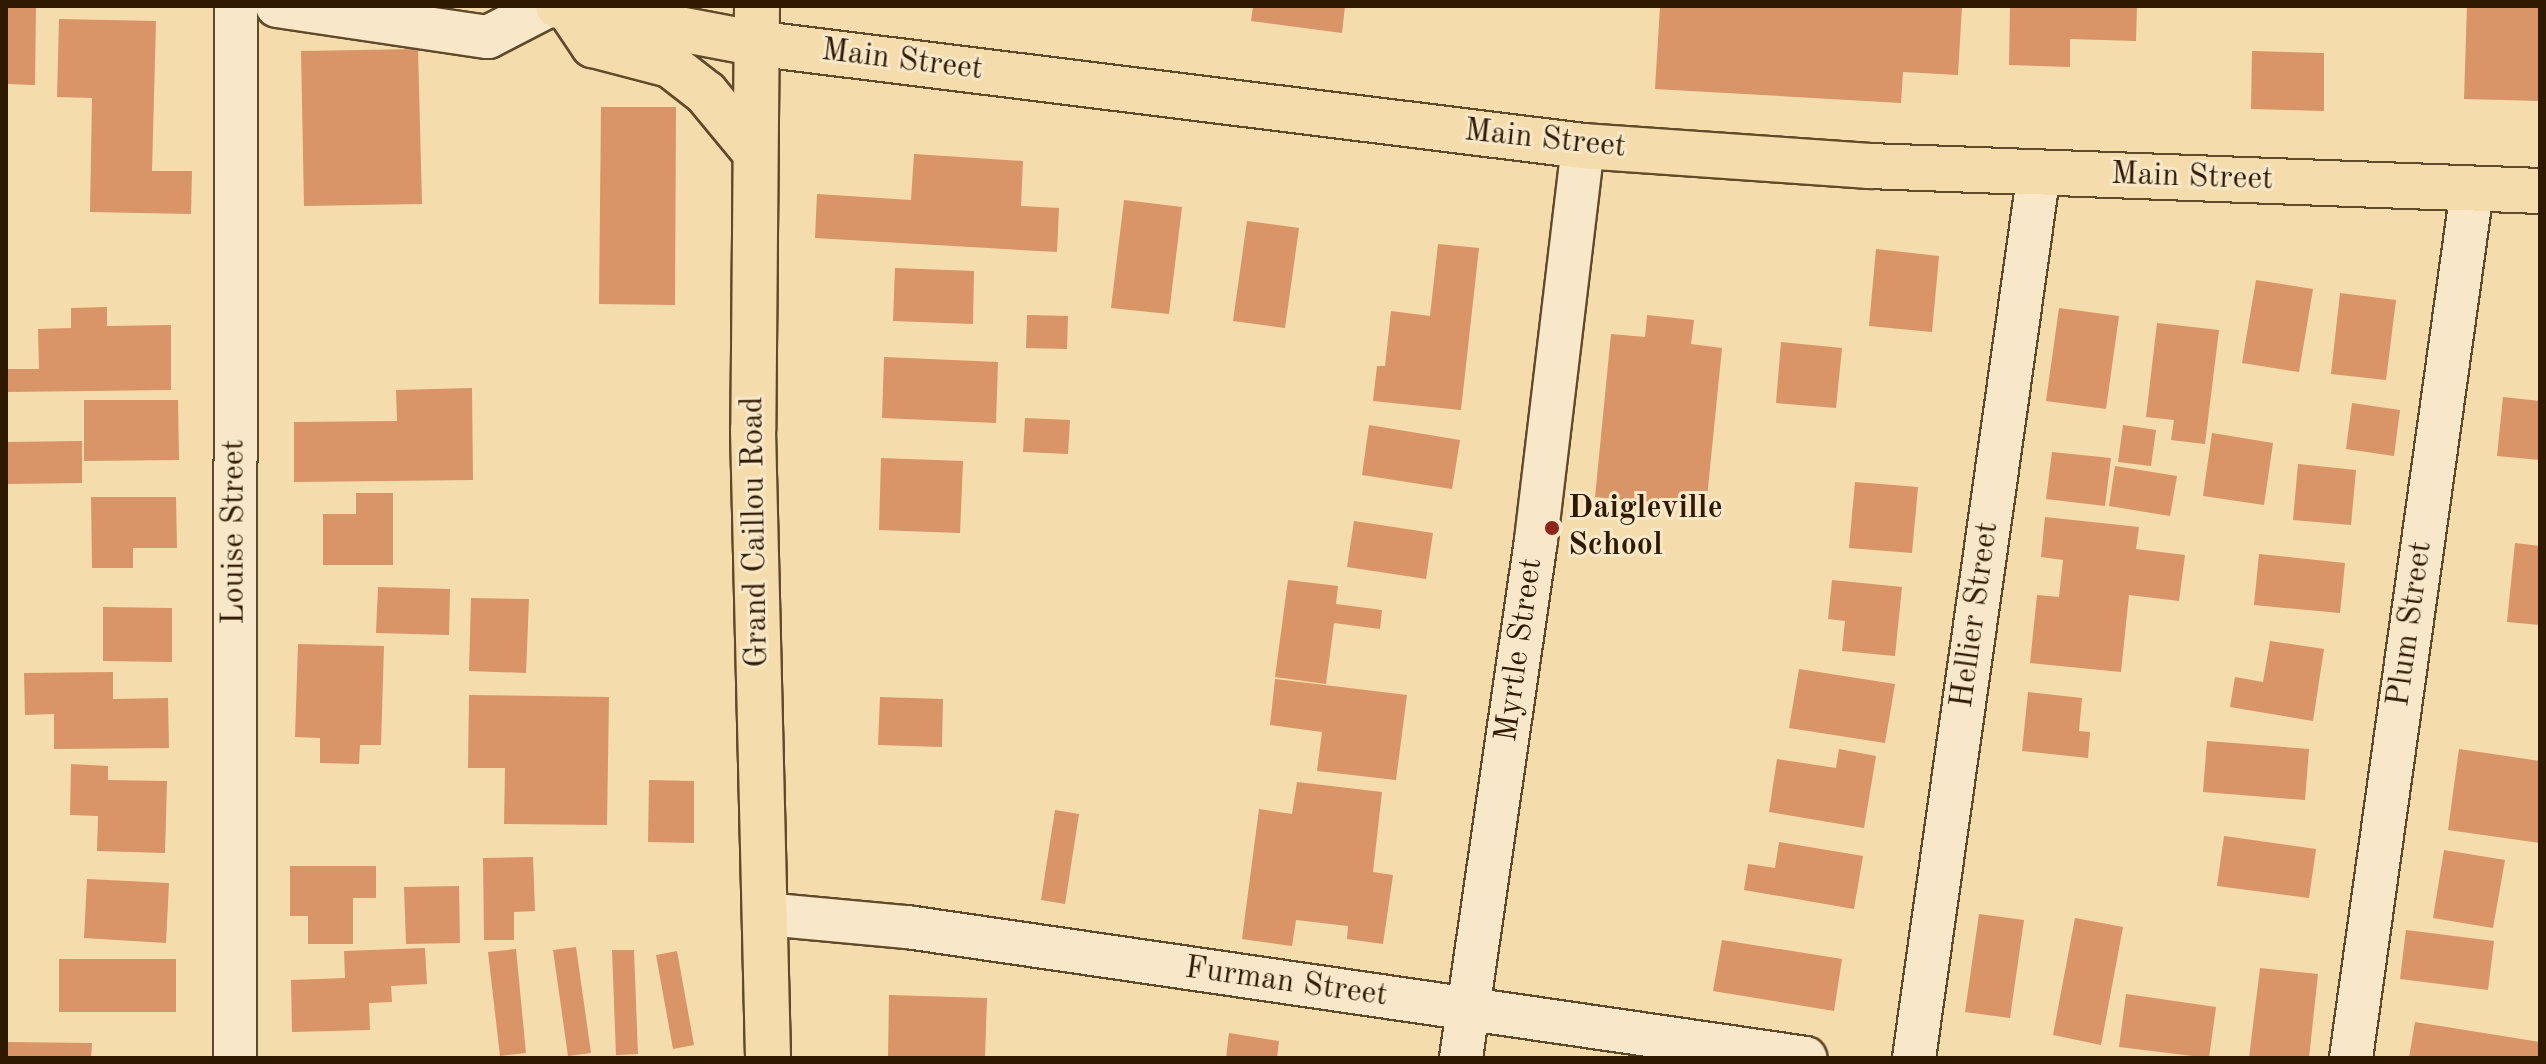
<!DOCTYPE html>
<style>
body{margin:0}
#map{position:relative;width:2546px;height:1064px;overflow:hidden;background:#f5dcac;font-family:"Old Standard TT",serif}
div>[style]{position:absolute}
.building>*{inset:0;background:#d99467}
.roads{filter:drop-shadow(2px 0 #604a2b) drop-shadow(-2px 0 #604a2b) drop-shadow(0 2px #604a2b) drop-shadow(0 -2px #604a2b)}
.minor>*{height:42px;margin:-21px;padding:0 21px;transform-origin:21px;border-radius:21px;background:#f8e8c9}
.major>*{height:44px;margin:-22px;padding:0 22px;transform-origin:22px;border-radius:22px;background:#f5dcac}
.dots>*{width:22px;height:22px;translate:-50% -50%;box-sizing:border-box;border:4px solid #f8e8c9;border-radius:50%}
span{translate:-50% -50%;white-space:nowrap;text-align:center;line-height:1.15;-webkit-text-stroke:6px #f8e8c9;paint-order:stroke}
.street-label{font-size:32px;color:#2f1900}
.poi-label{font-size:32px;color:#2f1900;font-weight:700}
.left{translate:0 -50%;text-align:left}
.frame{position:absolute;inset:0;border:8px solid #2f1900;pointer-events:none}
</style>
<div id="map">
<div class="building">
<div style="clip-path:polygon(6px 6px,36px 6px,35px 85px,6px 84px)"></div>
<div style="clip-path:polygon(1253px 6px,1345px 6px,1342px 33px,1251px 21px)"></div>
<div style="clip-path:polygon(1660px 6px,1962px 6px,1958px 75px,1903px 72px,1901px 103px,1655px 89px)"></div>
<div style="clip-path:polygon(2010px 6px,2137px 6px,2136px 41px,2070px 39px,2070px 67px,2009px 65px)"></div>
<div style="clip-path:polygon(2467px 6px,2540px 8px,2540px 101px,2464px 99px)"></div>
<div style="clip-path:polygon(59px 19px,156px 21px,152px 171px,192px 171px,191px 214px,90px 212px,92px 98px,57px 97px)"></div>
<div style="clip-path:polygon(418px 49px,422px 204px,304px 206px,301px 51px)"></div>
<div style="clip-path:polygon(2252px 51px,2324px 53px,2324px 111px,2251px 109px)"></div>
<div style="clip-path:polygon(601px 107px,676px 107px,675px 305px,599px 304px)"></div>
<div style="clip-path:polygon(914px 154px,1023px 161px,1021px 206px,1059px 208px,1057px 252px,815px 238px,817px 194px,911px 200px)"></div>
<div style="clip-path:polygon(1124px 200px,1182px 207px,1169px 314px,1111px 308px)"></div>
<div style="clip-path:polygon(1247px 221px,1299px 228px,1285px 328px,1233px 321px)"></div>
<div style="clip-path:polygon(1438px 244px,1479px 248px,1461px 410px,1373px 401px,1377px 366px,1385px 366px,1391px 311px,1430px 316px)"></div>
<div style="clip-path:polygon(1876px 249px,1939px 256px,1932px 332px,1869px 326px)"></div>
<div style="clip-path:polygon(895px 268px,974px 271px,973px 324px,893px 321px)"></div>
<div style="clip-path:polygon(2256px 280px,2313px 289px,2299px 372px,2242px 363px)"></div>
<div style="clip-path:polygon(2340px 293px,2396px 300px,2386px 380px,2331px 374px)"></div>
<div style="clip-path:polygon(107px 307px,107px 326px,171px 325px,171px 390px,6px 392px,6px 369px,39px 369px,38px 329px,71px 328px,71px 308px)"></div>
<div style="clip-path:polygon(2059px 308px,2119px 316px,2106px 409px,2046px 401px)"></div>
<div style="clip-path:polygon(1027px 315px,1068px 316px,1067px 349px,1026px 348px)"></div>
<div style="clip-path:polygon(1647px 315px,1694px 320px,1691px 344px,1722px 348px,1706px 508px,1595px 497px,1611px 334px,1645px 337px)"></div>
<div style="clip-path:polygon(2157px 323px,2219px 330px,2205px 444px,2171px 440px,2174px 420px,2146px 417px)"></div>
<div style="clip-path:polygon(1781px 342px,1842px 348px,1836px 408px,1776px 403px)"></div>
<div style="clip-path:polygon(884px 357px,998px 362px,996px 423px,882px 418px)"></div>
<div style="clip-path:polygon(472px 388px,473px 480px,294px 482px,294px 422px,397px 421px,396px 390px)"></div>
<div style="clip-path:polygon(2503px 397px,2540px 401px,2540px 460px,2497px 456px)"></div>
<div style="clip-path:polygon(84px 400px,178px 400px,179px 460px,84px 461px)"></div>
<div style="clip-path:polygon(2352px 403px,2400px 410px,2394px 456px,2346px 449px)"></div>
<div style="clip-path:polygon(1025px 418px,1070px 420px,1068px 454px,1023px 452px)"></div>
<div style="clip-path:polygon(1369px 425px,1460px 440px,1452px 489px,1362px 475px)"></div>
<div style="clip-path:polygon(2123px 425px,2156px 430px,2151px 466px,2118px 462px)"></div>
<div style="clip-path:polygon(2212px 433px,2273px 443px,2264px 505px,2203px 496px)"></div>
<div style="clip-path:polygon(82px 441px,82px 483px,6px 484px,6px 442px)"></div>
<div style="clip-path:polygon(2052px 452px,2111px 458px,2105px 506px,2046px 499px)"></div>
<div style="clip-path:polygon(881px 458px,963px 461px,960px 533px,879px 530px)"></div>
<div style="clip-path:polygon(2298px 464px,2356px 470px,2351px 525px,2293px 520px)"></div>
<div style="clip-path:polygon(2115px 466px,2177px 476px,2170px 516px,2109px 506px)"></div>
<div style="clip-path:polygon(1855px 482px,1918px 487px,1912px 553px,1849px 548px)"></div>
<div style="clip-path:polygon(356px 493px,393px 493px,393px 565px,323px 565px,323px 514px,356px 514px)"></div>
<div style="clip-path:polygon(91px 497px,176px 497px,177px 548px,133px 548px,133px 568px,92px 568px)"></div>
<div style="clip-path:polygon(2045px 517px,2139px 527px,2136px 549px,2185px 555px,2179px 601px,2129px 595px,2121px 672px,2030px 663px,2037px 595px,2059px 597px,2063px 560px,2041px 557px)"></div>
<div style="clip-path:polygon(1354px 521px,1433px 533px,1426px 579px,1347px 567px)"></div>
<div style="clip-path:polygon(2515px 543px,2540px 546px,2540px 625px,2507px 622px)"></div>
<div style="clip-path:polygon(2259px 554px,2345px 563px,2340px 613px,2254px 605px)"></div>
<div style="clip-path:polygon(1288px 580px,1338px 586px,1336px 604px,1382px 610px,1380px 629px,1334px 623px,1326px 684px,1275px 677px)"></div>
<div style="clip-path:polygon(1832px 580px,1902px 587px,1895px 656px,1842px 651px,1845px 621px,1828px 619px)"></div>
<div style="clip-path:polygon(378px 587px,450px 589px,449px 635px,376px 633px)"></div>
<div style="clip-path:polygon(471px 598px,529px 599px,526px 673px,469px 671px)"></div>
<div style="clip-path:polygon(103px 607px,172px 608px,172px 662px,103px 661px)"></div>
<div style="clip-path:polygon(2270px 641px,2324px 649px,2313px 721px,2230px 707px,2235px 677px,2263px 682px)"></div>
<div style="clip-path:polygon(298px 644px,384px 646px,381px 745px,360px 745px,359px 764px,320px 763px,320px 738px,295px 737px)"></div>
<div style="clip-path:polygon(1799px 669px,1895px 684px,1885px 743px,1789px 728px)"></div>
<div style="clip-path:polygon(113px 672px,113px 699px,168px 698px,169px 748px,54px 749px,54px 714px,25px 715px,24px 673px)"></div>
<div style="clip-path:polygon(1275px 679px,1407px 695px,1396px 780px,1317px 771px,1322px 732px,1270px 725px)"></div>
<div style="clip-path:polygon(2028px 692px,2082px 698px,2079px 731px,2090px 732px,2088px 758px,2022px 751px)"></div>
<div style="clip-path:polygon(469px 695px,609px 697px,607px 825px,504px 824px,505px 768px,468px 768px)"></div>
<div style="clip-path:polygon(880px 697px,943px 699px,942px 747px,878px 745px)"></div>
<div style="clip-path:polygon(2207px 741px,2309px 749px,2305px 800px,2203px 792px)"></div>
<div style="clip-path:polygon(1839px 749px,1876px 756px,1864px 828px,1769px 812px,1777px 759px,1836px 768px)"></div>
<div style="clip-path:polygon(2459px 749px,2540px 761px,2540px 843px,2448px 830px)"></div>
<div style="clip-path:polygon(71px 764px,108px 766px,108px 780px,167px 781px,165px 853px,97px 851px,98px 816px,70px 815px)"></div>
<div style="clip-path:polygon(649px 780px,694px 781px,694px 843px,648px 842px)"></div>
<div style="clip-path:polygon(1297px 782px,1382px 792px,1373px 872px,1393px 875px,1383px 944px,1347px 939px,1348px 926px,1296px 920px,1292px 946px,1242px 939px,1259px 809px,1292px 814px)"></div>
<div style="clip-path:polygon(1055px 810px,1079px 814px,1065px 904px,1041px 900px)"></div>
<div style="clip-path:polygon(2224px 836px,2316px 849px,2309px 898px,2217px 886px)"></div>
<div style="clip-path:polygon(1779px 842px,1863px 856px,1854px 909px,1744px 890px,1748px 864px,1775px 868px)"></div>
<div style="clip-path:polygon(2444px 850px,2505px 860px,2493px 928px,2433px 918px)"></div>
<div style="clip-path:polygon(533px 857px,535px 911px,514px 912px,514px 940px,484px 940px,483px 858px)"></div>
<div style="clip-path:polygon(290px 866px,376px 866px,376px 898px,353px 898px,353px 944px,308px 944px,308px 916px,290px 916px)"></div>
<div style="clip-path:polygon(87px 879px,169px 883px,166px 943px,84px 938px)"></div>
<div style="clip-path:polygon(459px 886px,460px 943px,406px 944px,404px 887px)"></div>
<div style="clip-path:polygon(1979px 914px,2024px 920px,2010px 1018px,1965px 1012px)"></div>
<div style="clip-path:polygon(2075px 918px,2123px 927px,2101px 1045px,2053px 1035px)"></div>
<div style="clip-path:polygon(2406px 930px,2494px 941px,2488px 990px,2400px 979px)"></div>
<div style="clip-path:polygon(1722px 940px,1842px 959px,1834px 1011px,1713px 991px)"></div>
<div style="clip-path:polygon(576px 947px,591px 1053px,568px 1056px,553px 950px)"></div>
<div style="clip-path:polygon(425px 948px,427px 984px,391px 986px,392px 1002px,369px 1003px,370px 1030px,292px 1032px,291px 980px,345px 978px,344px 951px)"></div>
<div style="clip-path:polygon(516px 949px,526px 1053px,500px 1056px,488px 952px)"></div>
<div style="clip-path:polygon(612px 950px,634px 950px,638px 1054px,616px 1055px)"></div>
<div style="clip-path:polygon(677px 951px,694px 1045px,673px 1049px,656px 955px)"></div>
<div style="clip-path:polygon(59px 959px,176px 959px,176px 1012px,59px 1012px)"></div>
<div style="clip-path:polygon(2260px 968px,2318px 974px,2309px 1058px,2249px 1058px)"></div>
<div style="clip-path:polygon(2126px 994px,2216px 1007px,2209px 1058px,2119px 1047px)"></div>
<div style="clip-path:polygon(889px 995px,987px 998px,985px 1058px,888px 1058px)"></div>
<div style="clip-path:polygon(2415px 1022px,2540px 1042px,2540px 1058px,2409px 1058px)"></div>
<div style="clip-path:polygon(1229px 1033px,1279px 1041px,1277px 1058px,1226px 1058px)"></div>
<div style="clip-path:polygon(6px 1042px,92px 1043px,91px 1058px,6px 1058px)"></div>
</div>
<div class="roads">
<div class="minor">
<div style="left:277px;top:6px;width:213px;rotate:8.4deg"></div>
<div style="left:488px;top:37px;width:68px;rotate:-27.3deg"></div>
<div style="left:766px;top:914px;width:142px;rotate:5.3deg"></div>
<div style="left:907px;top:927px;width:908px;rotate:8.29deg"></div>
<div style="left:235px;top:1058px;width:1052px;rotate:-89.95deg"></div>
<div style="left:1461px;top:1058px;width:523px;rotate:-81.76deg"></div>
<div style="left:1536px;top:540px;width:397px;rotate:-83.2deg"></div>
<div style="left:1914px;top:1058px;width:895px;rotate:-81.97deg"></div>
<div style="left:2351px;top:1058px;width:876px;rotate:-82.06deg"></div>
</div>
<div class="major">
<div style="left:558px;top:6px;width:198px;rotate:10.7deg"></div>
<div style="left:753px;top:43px;width:836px;rotate:7.07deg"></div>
<div style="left:1583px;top:146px;width:287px;rotate:4deg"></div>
<div style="left:1869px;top:166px;width:671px;rotate:2.13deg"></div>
<div style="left:757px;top:6px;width:424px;rotate:90.5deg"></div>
<div style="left:753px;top:430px;width:628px;rotate:88.63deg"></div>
<div style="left:568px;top:8px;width:45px;rotate:56deg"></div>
<div style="left:593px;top:45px;width:80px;rotate:14.6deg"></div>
<div style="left:670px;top:65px;width:46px;rotate:37.9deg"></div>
<div style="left:706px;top:93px;width:74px;rotate:50.5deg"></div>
</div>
</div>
<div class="dots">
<div style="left:1552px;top:528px;background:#8f2418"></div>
</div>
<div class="street-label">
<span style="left:902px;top:61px;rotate:7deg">Main Street</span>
<span style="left:1545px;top:140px;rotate:6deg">Main Street</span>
<span style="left:2192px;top:178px;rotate:2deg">Main Street</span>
<span style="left:235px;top:532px;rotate:-90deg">Louise Street</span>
<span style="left:756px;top:532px;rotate:-91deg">Grand Caillou Road</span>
<span style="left:1976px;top:615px;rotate:-82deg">Hellier Street</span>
<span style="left:2411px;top:624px;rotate:-82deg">Plum Street</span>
<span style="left:1520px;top:650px;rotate:-82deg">Myrtle Street</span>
<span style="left:1286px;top:983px;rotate:8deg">Furman Street</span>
</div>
<div class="poi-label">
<span class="left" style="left:1568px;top:528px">Daigleville<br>School</span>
</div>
<div class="frame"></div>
</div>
